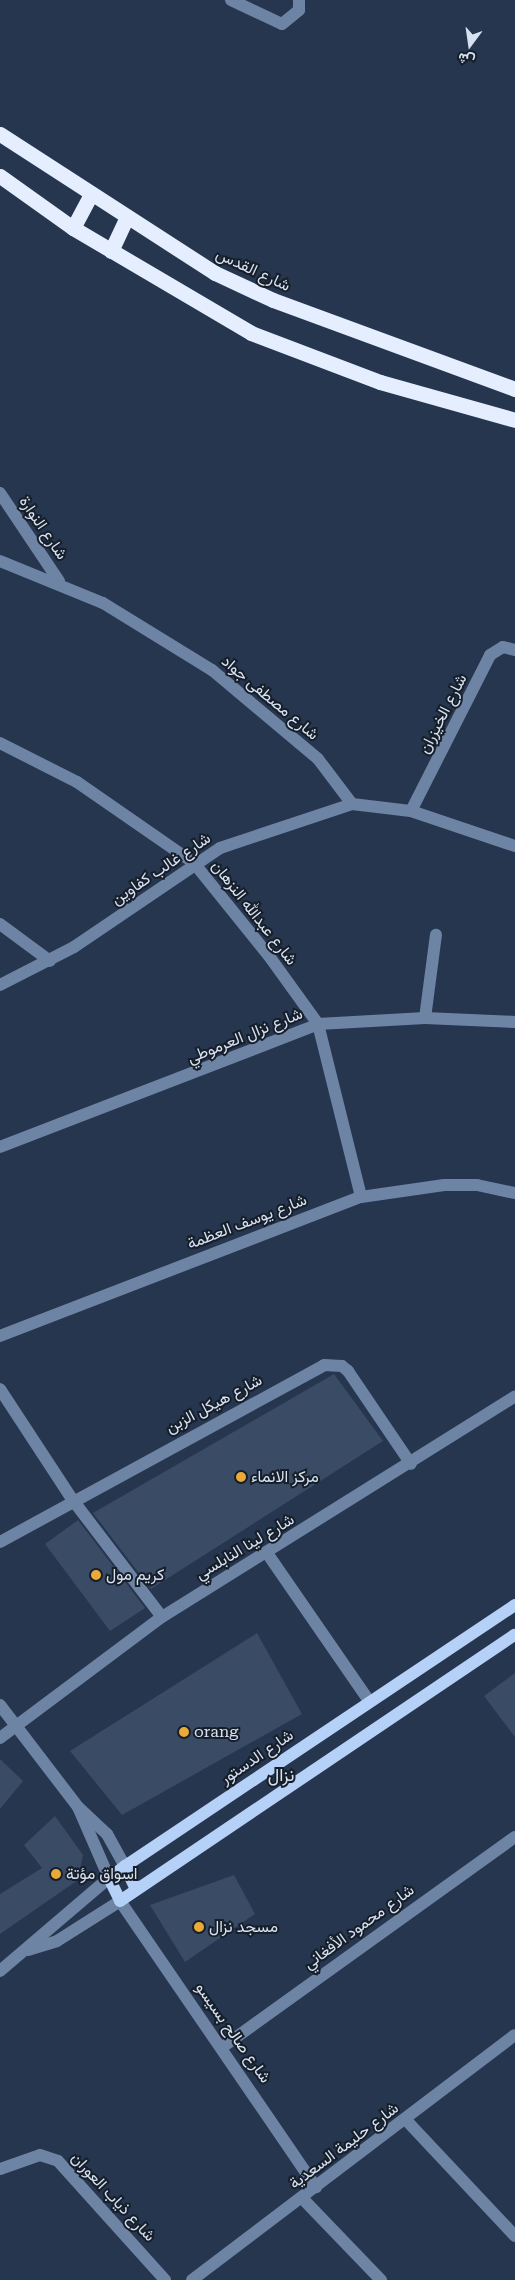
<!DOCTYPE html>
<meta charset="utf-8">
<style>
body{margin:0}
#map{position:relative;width:515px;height:2280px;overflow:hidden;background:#26364f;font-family:"Roboto Serif",Vazirmatn,serif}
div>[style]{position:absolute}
.building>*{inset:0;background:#3a4b65}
.minor>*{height:12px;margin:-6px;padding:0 6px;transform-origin:6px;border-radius:6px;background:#6e84a4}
.major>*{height:12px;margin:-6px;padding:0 6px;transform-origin:6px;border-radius:6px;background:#b6d1f8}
.highway>*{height:15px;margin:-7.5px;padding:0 7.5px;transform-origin:7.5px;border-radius:7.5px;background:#e4eefe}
.dots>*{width:14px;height:14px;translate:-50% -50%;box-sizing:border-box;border:2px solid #161e29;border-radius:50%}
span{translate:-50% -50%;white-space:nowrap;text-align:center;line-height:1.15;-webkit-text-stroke:4px #161e29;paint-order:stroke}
.street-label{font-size:16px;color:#d6e1f1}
.poi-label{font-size:16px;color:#d6e1f1}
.left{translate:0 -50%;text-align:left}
.neighbourhood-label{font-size:18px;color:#d6e1f1}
.north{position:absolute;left:445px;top:20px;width:50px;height:50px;-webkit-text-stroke:4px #161e29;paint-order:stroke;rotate:194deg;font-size:14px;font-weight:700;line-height:20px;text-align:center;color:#d6e1f1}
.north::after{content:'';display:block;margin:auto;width:18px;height:22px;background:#d6e1f1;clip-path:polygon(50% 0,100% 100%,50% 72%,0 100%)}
</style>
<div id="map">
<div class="building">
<div style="clip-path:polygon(334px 1374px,383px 1441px,151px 1589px,93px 1513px)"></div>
<div style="clip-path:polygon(78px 1520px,145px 1608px,110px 1631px,45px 1544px)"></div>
<div style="clip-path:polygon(257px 1633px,302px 1714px,122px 1815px,70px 1751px)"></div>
<div style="clip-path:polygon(515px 1673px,515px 1737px,484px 1696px)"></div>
<div style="clip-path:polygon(0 1759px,23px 1781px,0 1809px)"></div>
<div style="clip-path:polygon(55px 1816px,83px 1855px,78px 1880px,0 1934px,0 1894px,42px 1868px,24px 1845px)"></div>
<div style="clip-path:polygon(234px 1875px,255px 1914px,185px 1962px,150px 1905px)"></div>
</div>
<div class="minor">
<div style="left:231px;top:0;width:56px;rotate:25.2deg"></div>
<div style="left:282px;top:24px;width:22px;rotate:-39deg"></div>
<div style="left:299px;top:10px;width:10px;rotate:-90deg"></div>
<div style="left:0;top:493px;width:106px;rotate:56.2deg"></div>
<div style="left:0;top:561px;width:111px;rotate:22.2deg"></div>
<div style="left:103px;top:603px;width:128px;rotate:31.6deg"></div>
<div style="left:212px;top:670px;width:138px;rotate:40deg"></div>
<div style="left:318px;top:759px;width:56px;rotate:52.9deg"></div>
<div style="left:0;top:743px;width:86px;rotate:26.9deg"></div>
<div style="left:77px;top:782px;width:142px;rotate:34.7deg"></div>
<div style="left:194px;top:863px;width:119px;rotate:51.1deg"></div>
<div style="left:269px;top:956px;width:84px;rotate:54.2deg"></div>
<div style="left:318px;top:1024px;width:178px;rotate:76deg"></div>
<div style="left:411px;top:811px;width:175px;rotate:-63.1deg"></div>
<div style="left:490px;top:655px;width:15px;rotate:-32deg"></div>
<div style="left:503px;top:647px;width:12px;rotate:14deg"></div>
<div style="left:0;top:924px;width:62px;rotate:36.5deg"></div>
<div style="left:0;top:985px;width:83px;rotate:-27.2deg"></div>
<div style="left:74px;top:947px;width:176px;rotate:-34.1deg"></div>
<div style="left:220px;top:848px;width:139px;rotate:-18.4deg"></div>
<div style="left:352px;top:804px;width:59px;rotate:6.8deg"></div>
<div style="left:411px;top:811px;width:110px;rotate:18.6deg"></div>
<div style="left:425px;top:1018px;width:84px;rotate:-82.5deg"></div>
<div style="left:0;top:1147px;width:341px;rotate:-21.1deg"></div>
<div style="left:318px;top:1024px;width:107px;rotate:-3.2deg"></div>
<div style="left:425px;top:1018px;width:90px;rotate:2.5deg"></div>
<div style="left:0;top:1336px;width:387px;rotate:-21.1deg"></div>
<div style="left:361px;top:1197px;width:84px;rotate:-8.2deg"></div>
<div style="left:444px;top:1185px;width:33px"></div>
<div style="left:477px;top:1185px;width:39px;rotate:12deg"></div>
<div style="left:0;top:1389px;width:131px;rotate:56.8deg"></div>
<div style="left:72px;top:1499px;width:148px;rotate:52.7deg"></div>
<div style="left:0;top:1542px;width:369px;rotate:-28.6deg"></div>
<div style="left:324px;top:1365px;width:18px;rotate:3deg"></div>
<div style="left:342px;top:1366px;width:8px;rotate:40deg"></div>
<div style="left:348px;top:1371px;width:112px;rotate:55.9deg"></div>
<div style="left:267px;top:1553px;width:180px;rotate:55.4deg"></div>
<div style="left:0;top:1705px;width:128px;rotate:52.6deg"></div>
<div style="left:78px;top:1807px;width:40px;rotate:43deg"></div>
<div style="left:107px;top:1834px;width:37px;rotate:61deg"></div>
<div style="left:0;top:1738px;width:202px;rotate:-36.8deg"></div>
<div style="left:162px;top:1617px;width:416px;rotate:-32deg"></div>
<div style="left:28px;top:1950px;width:30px;rotate:-17deg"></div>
<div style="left:57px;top:1941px;width:75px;rotate:-32.4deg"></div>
<div style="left:120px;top:1901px;width:347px;rotate:55.6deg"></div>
<div style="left:0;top:1971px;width:143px;rotate:-40.5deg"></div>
<div style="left:109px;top:1878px;width:77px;rotate:-113.6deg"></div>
<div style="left:224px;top:2046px;width:358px;rotate:-35.7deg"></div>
<div style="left:406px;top:2120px;width:159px;rotate:46.8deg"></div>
<div style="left:0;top:2169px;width:42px;rotate:-19.3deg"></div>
<div style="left:40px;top:2155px;width:19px;rotate:18deg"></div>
<div style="left:58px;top:2161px;width:160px;rotate:48deg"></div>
<div style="left:302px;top:2198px;width:114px;rotate:46.1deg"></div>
<div style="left:192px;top:2280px;width:405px;rotate:-37.2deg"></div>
</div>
<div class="major">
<div style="left:515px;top:1605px;width:469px;rotate:146.2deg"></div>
<div style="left:125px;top:1866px;width:20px;rotate:143deg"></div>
<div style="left:109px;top:1878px;width:25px;rotate:64deg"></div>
<div style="left:120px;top:1901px;width:476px;rotate:-34deg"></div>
<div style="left:125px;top:1866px;width:26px;rotate:65deg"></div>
</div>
<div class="highway">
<div style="left:0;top:134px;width:256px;rotate:32.9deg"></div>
<div style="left:215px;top:273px;width:64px;rotate:25deg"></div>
<div style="left:273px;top:300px;width:258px;rotate:20.2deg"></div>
<div style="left:0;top:176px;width:90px;rotate:35.5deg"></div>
<div style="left:73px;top:228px;width:207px;rotate:30.5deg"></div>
<div style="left:251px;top:333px;width:138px;rotate:20.8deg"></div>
<div style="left:380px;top:382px;width:140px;rotate:15.7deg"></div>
<div style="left:73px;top:228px;width:38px;rotate:-62deg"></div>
<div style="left:111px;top:251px;width:38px;rotate:-65deg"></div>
</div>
<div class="dots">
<div style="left:241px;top:1477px;background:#eaaa38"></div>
<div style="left:96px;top:1575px;background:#eaaa38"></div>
<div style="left:184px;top:1732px;background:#eaaa38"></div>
<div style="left:56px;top:1874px;background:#eaaa38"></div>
<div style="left:199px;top:1927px;background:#eaaa38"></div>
</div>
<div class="street-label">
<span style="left:253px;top:270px;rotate:25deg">شارع القدس</span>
<span style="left:43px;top:528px;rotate:56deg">شارع النوارة</span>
<span style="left:270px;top:698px;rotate:40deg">شارع مصطفى جواد</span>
<span style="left:443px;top:714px;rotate:-63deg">شارع الخيزران</span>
<span style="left:161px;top:869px;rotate:-34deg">شارع غالب كفاوين</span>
<span style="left:254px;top:913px;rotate:52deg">شارع عبدالله النزهان</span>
<span style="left:245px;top:1036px;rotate:-22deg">شارع نزال العرموطي</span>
<span style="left:247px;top:1222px;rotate:-21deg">شارع يوسف العظمة</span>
<span style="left:214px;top:1404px;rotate:-28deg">شارع هيكل الزبن</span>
<span style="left:245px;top:1547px;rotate:-31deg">شارع لينا النابلسي</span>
<span style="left:257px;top:1757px;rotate:-34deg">شارع الدستور</span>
<span style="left:359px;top:1927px;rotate:-36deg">شارع محمود الأفغاني</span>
<span style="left:233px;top:2033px;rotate:55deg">شارع صالح بسيسو</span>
<span style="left:344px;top:2146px;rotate:-37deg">شارع حليمة السعدية</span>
<span style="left:113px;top:2197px;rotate:47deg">شارع ذياب العوران</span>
</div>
<div class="poi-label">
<span class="left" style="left:251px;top:1477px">مركز الانماء</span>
<span class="left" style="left:106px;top:1575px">كريم مول</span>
<span class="left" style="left:194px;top:1732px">orang</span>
<span class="left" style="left:66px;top:1874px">اسواق مؤتة</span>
<span class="left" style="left:209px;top:1927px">مسجد نزال</span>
</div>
<div class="neighbourhood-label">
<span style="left:281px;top:1775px">نزال</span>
</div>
<div class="north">ش</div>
</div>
